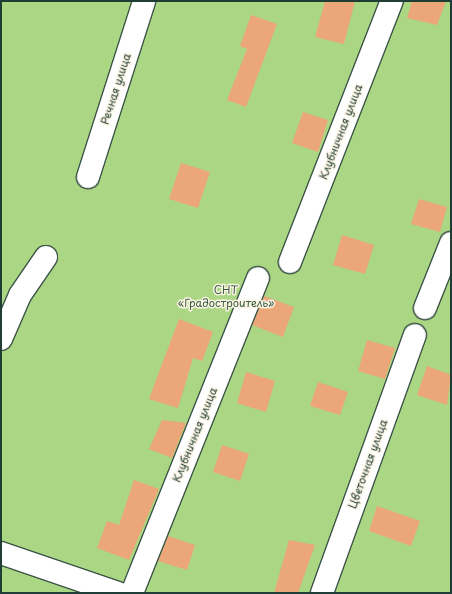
<!DOCTYPE html>
<meta charset="utf-8">
<style>
body{margin:0}
#map{position:relative;width:452px;height:594px;overflow:hidden;background:#e8e0bb;font-family:"Playpen Sans",sans-serif}
div>[style]{position:absolute}
.green>*{inset:0;background:#abd683}
.building>*{inset:0;background:#eba779}
.roads{filter:drop-shadow(1px 0 #3d5548) drop-shadow(-1px 0 #3d5548) drop-shadow(0 1px #3d5548) drop-shadow(0 -1px #3d5548)}
.minor>*{height:22px;margin:-11px;padding:0 11px;transform-origin:11px;border-radius:11px;background:#fff}
span{translate:-50% -50%;white-space:nowrap;text-align:center;line-height:1.15;-webkit-text-stroke:3px #fcf5e5;paint-order:stroke}
.street-label{font-size:11px;color:#1f3d34}
.park-label{font-size:11px;color:#3b5c44}
.frame{position:absolute;inset:0;border:2px solid #1f3d34;pointer-events:none}
</style>
<div id="map">
<div class="green">
<div style="clip-path:polygon(1px 1px,451px 1px,451px 593px,1px 593px)"></div>
</div>
<div class="building">
<div style="clip-path:polygon(325px 1px,355px 1px,344px 44px,315px 37px)"></div>
<div style="clip-path:polygon(412px 1px,446px 1px,437px 25px,407px 18px)"></div>
<div style="clip-path:polygon(251px 15px,277px 24px,246px 107px,227px 100px,247px 49px,240px 46px)"></div>
<div style="clip-path:polygon(303px 112px,328px 120px,318px 152px,292px 143px)"></div>
<div style="clip-path:polygon(181px 163px,210px 172px,198px 208px,169px 199px)"></div>
<div style="clip-path:polygon(419px 199px,447px 207px,440px 232px,411px 224px)"></div>
<div style="clip-path:polygon(342px 235px,374px 245px,365px 274px,333px 265px)"></div>
<div style="clip-path:polygon(264px 296px,294px 307px,283px 337px,252px 325px)"></div>
<div style="clip-path:polygon(179px 319px,213px 332px,202px 361px,193px 358px,178px 408px,149px 399px)"></div>
<div style="clip-path:polygon(367px 340px,395px 348px,385px 379px,358px 371px)"></div>
<div style="clip-path:polygon(427px 366px,451px 375px,447px 405px,417px 395px)"></div>
<div style="clip-path:polygon(246px 372px,275px 381px,266px 412px,237px 403px)"></div>
<div style="clip-path:polygon(318px 382px,348px 392px,340px 415px,310px 406px)"></div>
<div style="clip-path:polygon(162px 420px,186px 423px,172px 458px,149px 449px)"></div>
<div style="clip-path:polygon(222px 445px,249px 454px,240px 481px,213px 472px)"></div>
<div style="clip-path:polygon(134px 480px,159px 489px,129px 560px,97px 548px,107px 521px,119px 525px)"></div>
<div style="clip-path:polygon(377px 506px,420px 521px,411px 546px,369px 531px)"></div>
<div style="clip-path:polygon(168px 536px,195px 545px,187px 570px,158px 561px)"></div>
<div style="clip-path:polygon(289px 540px,315px 545px,298px 593px,274px 593px)"></div>
</div>
<div class="roads">
<div class="minor">
<div style="left:88px;top:177px;width:185px;rotate:-72.3deg"></div>
<div style="left:290px;top:262px;width:280px;rotate:-68.7deg"></div>
<div style="left:425px;top:308px;width:70px;rotate:-68.2deg"></div>
<div style="left:1px;top:339px;width:48px;rotate:-66.6deg"></div>
<div style="left:20px;top:295px;width:46px;rotate:-55.6deg"></div>
<div style="left:1px;top:553px;width:124px;rotate:18.9deg"></div>
<div style="left:132px;top:593px;width:339px;rotate:-68.2deg"></div>
<div style="left:322px;top:593px;width:274px;rotate:-70.2deg"></div>
</div>
</div>
<div class="street-label">
<span style="left:116px;top:89px;rotate:-72deg">Речная улица</span>
<span style="left:341px;top:132px;rotate:-69deg">Клубничная улица</span>
<span style="left:195px;top:435px;rotate:-68deg">Клубничная улица</span>
<span style="left:368px;top:464px;rotate:-70deg">Цветочная улица</span>
</div>
<div class="park-label">
<span style="left:226px;top:297px">СНТ<br>«Градостроитель»</span>
</div>
<div class="frame"></div>
</div>
